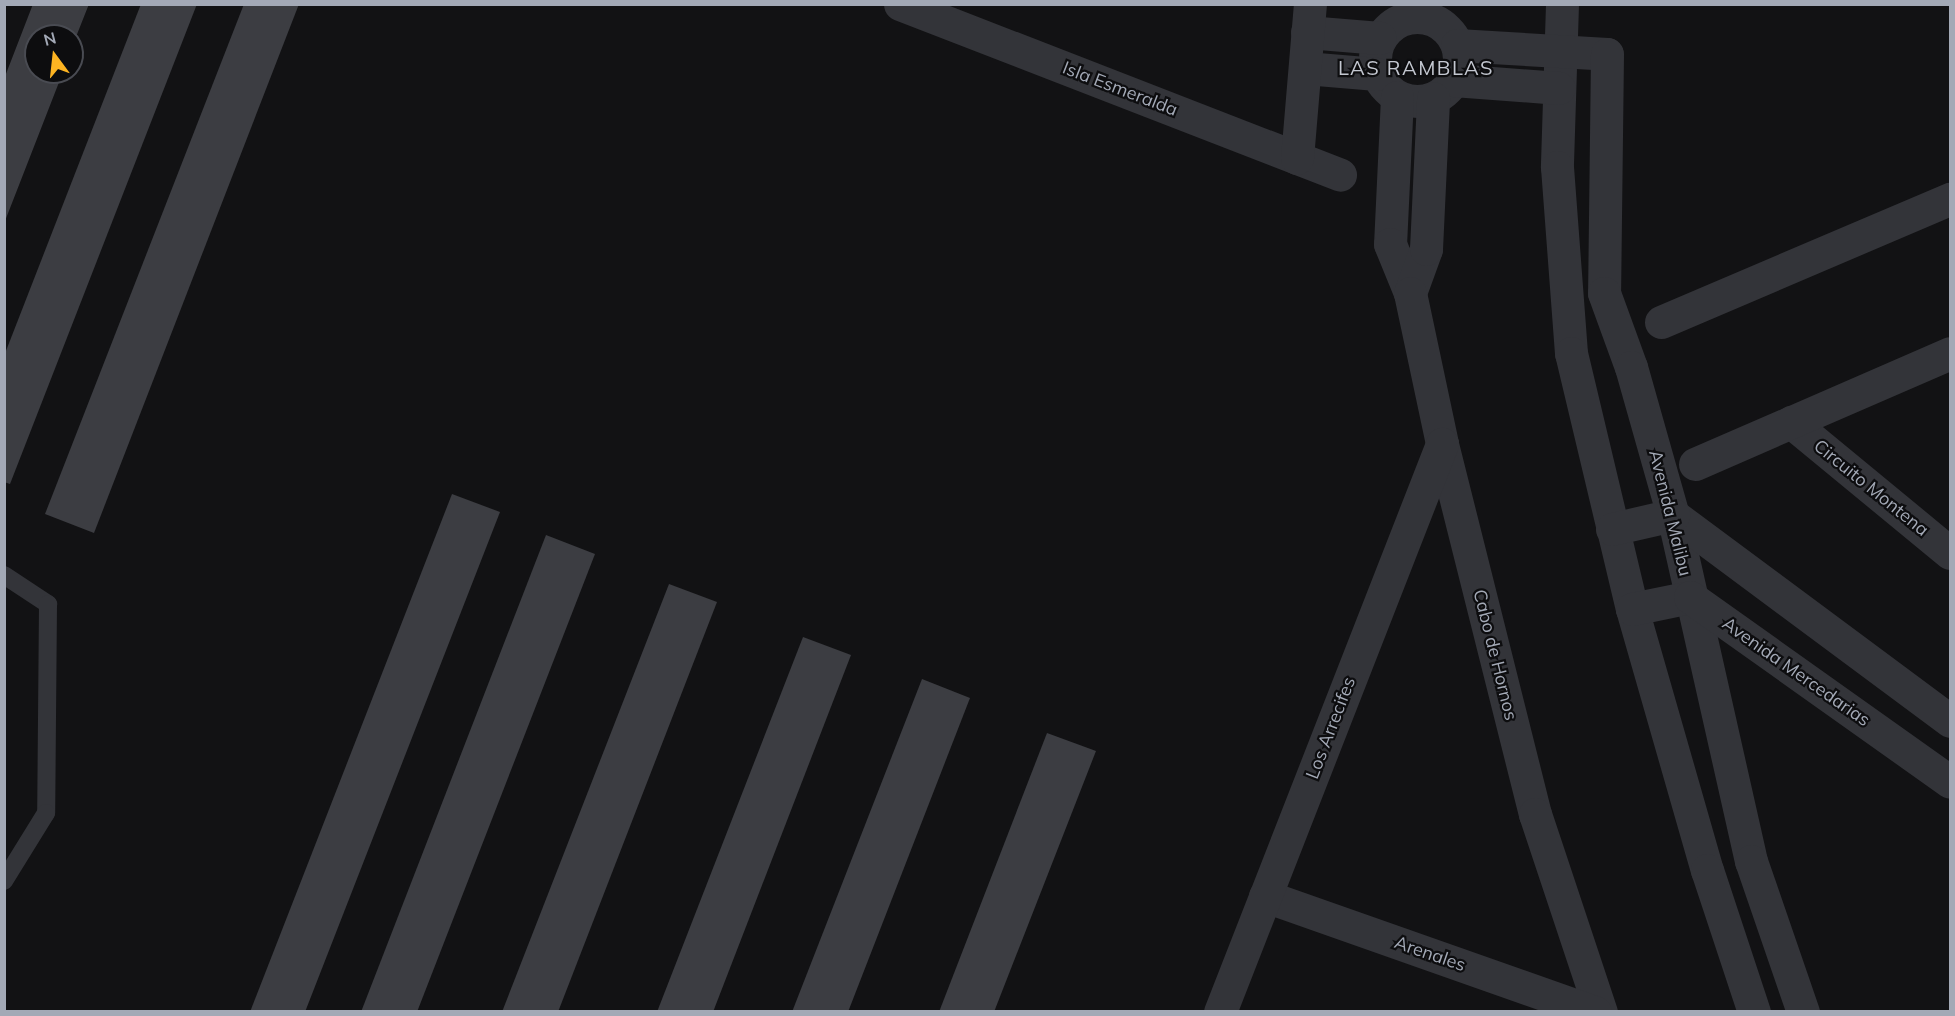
<!DOCTYPE html>
<style>
body{margin:0}
#map{position:relative;width:1955px;height:1016px;overflow:hidden;background:#121214;font-family:Mulish,sans-serif}
div>[style]{position:absolute}
.building>*{inset:0;background:#3c3d42}
.lane>*{height:18px;margin:-9px;padding:0 9px;transform-origin:9px;border-radius:9px;background:#333439}
.street>*{height:33px;margin:-16.5px;padding:0 16.5px;transform-origin:16.5px;border-radius:16.5px;background:#333439}
.street>.ring{margin:-16.5px;padding:0;box-sizing:content-box;background:none;border:33px solid #333439;border-radius:50%}
span{translate:-50% -50%;white-space:nowrap;text-align:center;line-height:1.15;-webkit-text-stroke:4.5px #0d0d0f;paint-order:stroke}
.street-label{font-size:18px;color:#a3a9b6}
.neighbourhood-label{font-size:20px;color:#c4c8d1;letter-spacing:1.5px}
.frame{position:absolute;inset:0;border:6px solid #a3a9b6;pointer-events:none}
.north{position:absolute;left:24px;top:24px;width:60px;height:60px;box-sizing:border-box;background:#0d0d0f;border:2px solid #494b52;border-radius:50%;rotate:345deg;font-size:16px;font-weight:700;line-height:24px;text-align:center;color:#a3a9b6}
.north::after{content:'';display:block;margin:auto;width:21px;height:27px;background:#fdb422;clip-path:polygon(50% 0,100% 100%,50% 72%,0 100%)}
</style>
<div id="map">
<div class="building">
<div style="clip-path:polygon(33px 4px,89px 4px,72px 47px,72px 36px,36px 36px,36px 72px,63px 72px,5px 221px,4px 79px)"></div>
<div style="clip-path:polygon(141px 4px,197px 4px,10px 484px,4px 482px,4px 356px)"></div>
<div style="clip-path:polygon(244px 4px,299px 4px,94px 533px,45px 514px)"></div>
<div style="clip-path:polygon(452px 494px,500px 512px,305px 1012px,250px 1012px)"></div>
<div style="clip-path:polygon(546px 535px,595px 554px,417px 1012px,361px 1012px)"></div>
<div style="clip-path:polygon(669px 584px,717px 602px,558px 1012px,502px 1012px)"></div>
<div style="clip-path:polygon(803px 637px,851px 655px,713px 1012px,657px 1012px)"></div>
<div style="clip-path:polygon(922px 679px,970px 698px,848px 1012px,792px 1012px)"></div>
<div style="clip-path:polygon(1047px 733px,1096px 751px,994px 1012px,939px 1012px)"></div>
</div>
<div class="lane">
<div style="left:4px;top:575px;width:53px;rotate:33.4deg"></div>
<div style="left:48px;top:604px;width:209px;rotate:90.5deg"></div>
<div style="left:46px;top:813px;width:80px;rotate:121.7deg"></div>
</div>
<div class="street">
<div style="left:900px;top:4px;width:472px;rotate:21.2deg"></div>
<div style="left:1562px;top:4px;width:163px;rotate:91.8deg"></div>
<div style="left:1557px;top:167px;width:187px;rotate:85.7deg"></div>
<div style="left:1571px;top:353px;width:263px;rotate:76.6deg"></div>
<div style="left:1632px;top:609px;width:272px;rotate:74deg"></div>
<div style="left:1707px;top:870px;width:150px;rotate:71.7deg"></div>
<div class="ring" style="left:1375px;top:17px;width:51px;height:51px"></div>
<div style="left:1307px;top:32px;width:73px;rotate:4.7deg"></div>
<div style="left:1457px;top:45px;width:150px;rotate:3.4deg"></div>
<div style="left:1607px;top:54px;width:239px;rotate:90.7deg"></div>
<div style="left:1604px;top:293px;width:79px;rotate:70deg"></div>
<div style="left:1631px;top:367px;width:154px;rotate:74.2deg"></div>
<div style="left:1673px;top:515px;width:355px;rotate:77.3deg"></div>
<div style="left:1751px;top:861px;width:160px;rotate:71deg"></div>
<div style="left:1305px;top:68px;width:72px;rotate:4.8deg"></div>
<div style="left:1453px;top:80px;width:106px;rotate:4.3deg"></div>
<div style="left:1397px;top:97px;width:147px;rotate:92.7deg"></div>
<div style="left:1390px;top:244px;width:53px;rotate:67.8deg"></div>
<div style="left:1410px;top:293px;width:47px;rotate:-70deg"></div>
<div style="left:1426px;top:249px;width:151px;rotate:-87.3deg"></div>
<div style="left:1297px;top:158px;width:155px;rotate:-85.2deg"></div>
<div style="left:1410px;top:293px;width:154px;rotate:78deg"></div>
<div style="left:1442px;top:444px;width:382px;rotate:75.9deg"></div>
<div style="left:1535px;top:814px;width:209px;rotate:71.6deg"></div>
<div style="left:1661px;top:322px;width:314px;rotate:-23.1deg"></div>
<div style="left:1791px;top:422px;width:206px;rotate:39.5deg"></div>
<div style="left:1695px;top:464px;width:278px;rotate:-23.5deg"></div>
<div style="left:1673px;top:515px;width:345px;rotate:36.6deg"></div>
<div style="left:1612px;top:529px;width:63px;rotate:-12.9deg"></div>
<div style="left:1632px;top:609px;width:59px;rotate:-11.7deg"></div>
<div style="left:1690px;top:597px;width:319px;rotate:35.4deg"></div>
<div style="left:1265px;top:896px;width:350px;rotate:19.4deg"></div>
<div style="left:1220px;top:1012px;width:610px;rotate:-68.65deg"></div>
</div>
<div class="street-label">
<span style="left:1120px;top:89px;rotate:21deg">Isla Esmeralda</span>
<span style="left:1871px;top:488px;rotate:39deg">Circuito Montena</span>
<span style="left:1670px;top:513px;rotate:76deg">Avenida Malibu</span>
<span style="left:1495px;top:655px;rotate:76deg">Cabo de Hornos</span>
<span style="left:1796px;top:672px;rotate:35deg">Avenida Mercedarias</span>
<span style="left:1331px;top:728px;rotate:-69deg">Los Arrecifes</span>
<span style="left:1430px;top:954px;rotate:19deg">Arenales</span>
</div>
<div class="neighbourhood-label">
<span style="left:1416px;top:67px">LAS RAMBLAS</span>
</div>
<div class="frame"></div>
<div class="north">N</div>
</div>
